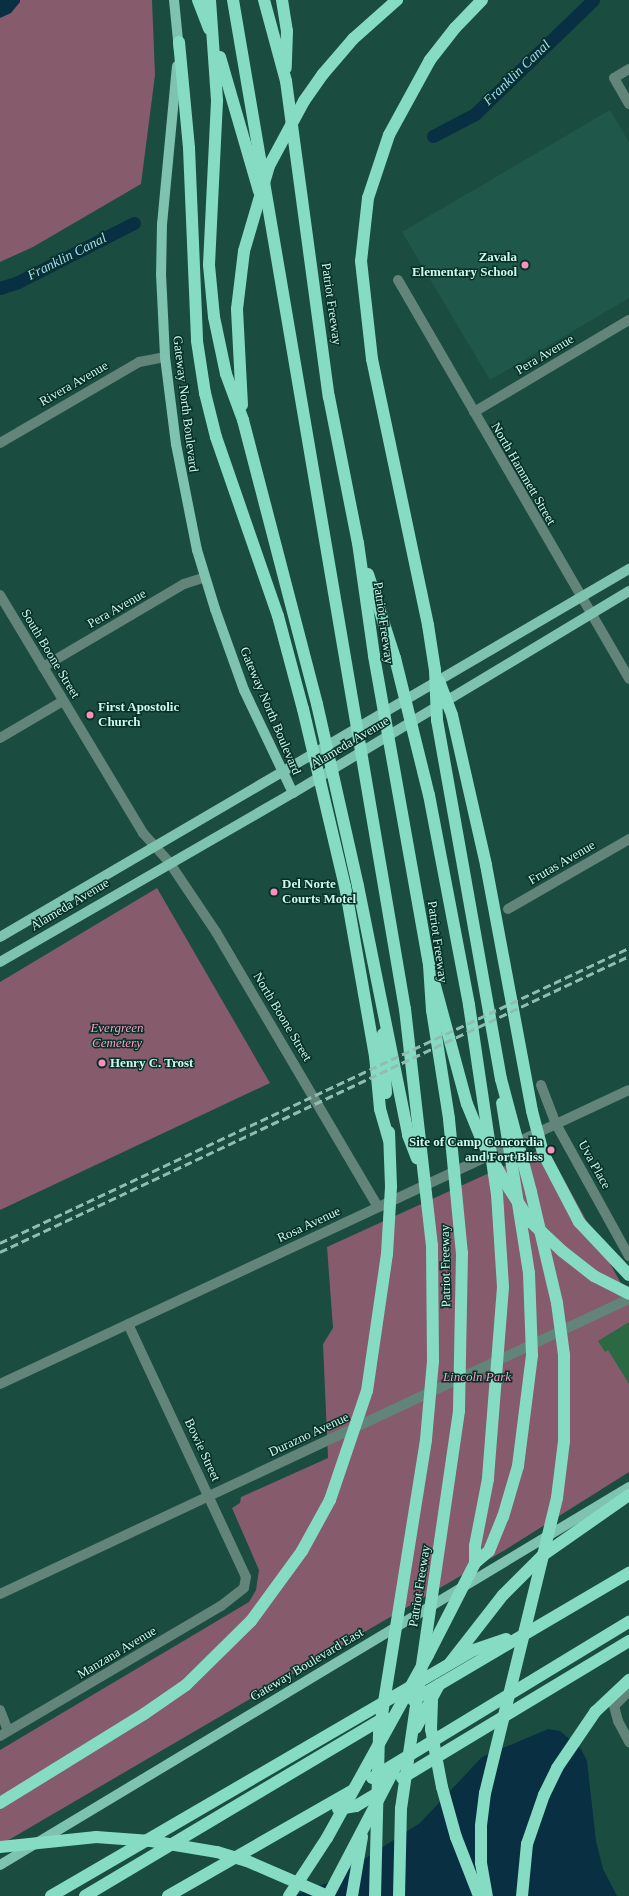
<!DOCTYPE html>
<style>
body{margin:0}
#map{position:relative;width:629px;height:1896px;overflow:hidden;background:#1a4c40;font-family:Georgia,serif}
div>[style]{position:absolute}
.built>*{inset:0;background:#1f584a}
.green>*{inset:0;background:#865b6c}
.water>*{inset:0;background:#083042}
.canal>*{height:13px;margin:-6.5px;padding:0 6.5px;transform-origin:6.5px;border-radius:6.5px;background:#083042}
.building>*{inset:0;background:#2b6942}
.minor>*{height:10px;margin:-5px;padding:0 5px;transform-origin:5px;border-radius:5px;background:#628479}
.major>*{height:10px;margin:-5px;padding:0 5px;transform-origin:5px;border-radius:5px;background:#7dc3ae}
.highway>*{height:12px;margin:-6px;padding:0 6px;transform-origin:6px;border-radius:6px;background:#86dcc3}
.rail>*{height:3px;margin-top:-1.5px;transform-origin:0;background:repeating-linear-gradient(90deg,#90bdb0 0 8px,transparent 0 12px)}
.dots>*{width:11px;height:11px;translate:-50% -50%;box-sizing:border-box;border:2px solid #073027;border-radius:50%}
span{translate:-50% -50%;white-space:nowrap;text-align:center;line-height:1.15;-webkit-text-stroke:3px #073027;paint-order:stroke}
.poi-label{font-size:13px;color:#cef9eb;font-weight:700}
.right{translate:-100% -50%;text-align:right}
.left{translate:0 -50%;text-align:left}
.street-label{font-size:13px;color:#cef9eb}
.park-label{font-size:13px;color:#fd9fc6;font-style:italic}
.water-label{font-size:14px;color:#a2dafa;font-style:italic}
</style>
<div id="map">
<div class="built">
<div style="clip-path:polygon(610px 110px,629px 142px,629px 298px,490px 380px,402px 232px)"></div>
</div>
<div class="green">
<div style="clip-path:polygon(0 0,152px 0,155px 75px,141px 184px,33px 247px,0 262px)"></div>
<div style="clip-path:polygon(157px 888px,270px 1083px,0 1210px,0 982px)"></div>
<div style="clip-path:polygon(546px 1147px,629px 1298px,629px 1472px,505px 1550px,0 1845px,0 1750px,249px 1602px,256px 1590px,259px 1570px,232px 1508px,240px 1503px,241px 1497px,328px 1458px,323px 1344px,333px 1328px,327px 1247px)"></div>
</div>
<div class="water">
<div style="clip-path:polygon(0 0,20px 0,20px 2px,11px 13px,0 18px)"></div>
<div style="clip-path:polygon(548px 1729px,560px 1731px,581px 1749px,587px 1761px,596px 1841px,603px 1869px,617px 1896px,293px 1896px,327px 1883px,420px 1823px,482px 1757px)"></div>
</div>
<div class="canal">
<div style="left:433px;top:136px;width:47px;rotate:-27.6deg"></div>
<div style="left:475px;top:114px;width:164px;rotate:-44deg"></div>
<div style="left:0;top:288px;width:19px;rotate:-18deg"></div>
<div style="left:18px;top:282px;width:130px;rotate:-27deg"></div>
</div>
<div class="building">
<div style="clip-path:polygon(629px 1322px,629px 1384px,608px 1350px,605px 1352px,598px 1341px)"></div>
</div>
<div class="minor">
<div style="left:629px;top:69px;width:17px;rotate:149deg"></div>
<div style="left:614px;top:78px;width:30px;rotate:60deg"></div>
<div style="left:398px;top:280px;width:461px;rotate:59.9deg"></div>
<div style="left:474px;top:412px;width:180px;rotate:-30.7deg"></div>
<div style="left:0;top:443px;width:161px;rotate:-30.2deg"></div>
<div style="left:139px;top:362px;width:26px;rotate:-11deg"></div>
<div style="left:0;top:595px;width:278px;rotate:59deg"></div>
<div style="left:143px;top:833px;width:39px;rotate:48deg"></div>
<div style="left:169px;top:862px;width:84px;rotate:56.1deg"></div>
<div style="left:216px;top:932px;width:319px;rotate:59.5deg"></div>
<div style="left:43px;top:667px;width:164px;rotate:-30.5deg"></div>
<div style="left:184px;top:584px;width:22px;rotate:-18deg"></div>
<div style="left:0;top:738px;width:73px;rotate:-30.4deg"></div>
<div style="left:508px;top:909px;width:140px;rotate:-30deg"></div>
<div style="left:541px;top:1085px;width:42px;rotate:69deg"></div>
<div style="left:556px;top:1124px;width:151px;rotate:61.1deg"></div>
<div style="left:0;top:1384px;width:694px;rotate:-25.05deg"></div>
<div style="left:0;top:1594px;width:695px;rotate:-25.13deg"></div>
<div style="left:629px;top:1691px;width:21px;rotate:135deg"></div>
<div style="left:614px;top:1706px;width:16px;rotate:75deg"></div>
<div style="left:618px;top:1721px;width:24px;rotate:62deg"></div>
<div style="left:0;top:1710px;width:22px;rotate:69deg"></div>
<div style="left:0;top:1736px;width:256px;rotate:-30.5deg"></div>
<div style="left:221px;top:1606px;width:29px;rotate:-38deg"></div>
<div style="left:244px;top:1588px;width:11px;rotate:-80deg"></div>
<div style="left:246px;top:1577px;width:279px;rotate:-115deg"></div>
</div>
<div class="major">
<div style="left:174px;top:0;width:50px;rotate:84.3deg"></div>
<div style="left:177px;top:66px;width:159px;rotate:95.4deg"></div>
<div style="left:162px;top:224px;width:50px;rotate:91.1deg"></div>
<div style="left:161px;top:274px;width:83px;rotate:87.2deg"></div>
<div style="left:165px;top:357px;width:88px;rotate:82.8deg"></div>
<div style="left:176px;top:444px;width:108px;rotate:78.8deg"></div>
<div style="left:197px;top:550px;width:62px;rotate:73deg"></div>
<div style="left:215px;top:609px;width:86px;rotate:70.3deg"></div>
<div style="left:244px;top:690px;width:114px;rotate:64.6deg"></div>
<div style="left:0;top:937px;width:729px;rotate:-30.33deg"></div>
<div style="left:0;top:962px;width:338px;rotate:-30deg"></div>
<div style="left:293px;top:793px;width:392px;rotate:-31deg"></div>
<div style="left:0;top:1865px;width:734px;rotate:-31deg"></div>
</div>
<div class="highway">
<div style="left:198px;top:0;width:31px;rotate:69deg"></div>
<div style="left:210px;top:0;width:101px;rotate:86deg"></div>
<div style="left:217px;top:101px;width:164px;rotate:92.8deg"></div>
<div style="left:209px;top:265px;width:52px;rotate:84.5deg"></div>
<div style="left:214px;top:317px;width:58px;rotate:78.1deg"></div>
<div style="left:226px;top:374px;width:49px;rotate:69.7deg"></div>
<div style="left:243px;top:420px;width:293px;rotate:75.4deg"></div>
<div style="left:317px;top:704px;width:187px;rotate:77.3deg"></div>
<div style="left:358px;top:886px;width:254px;rotate:78.6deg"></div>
<div style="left:408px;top:1135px;width:25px;rotate:69deg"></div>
<div style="left:233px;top:0;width:1024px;rotate:80.33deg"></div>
<div style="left:405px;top:1009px;width:238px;rotate:83.5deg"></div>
<div style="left:432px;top:1245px;width:116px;rotate:89.5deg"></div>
<div style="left:433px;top:1361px;width:79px;rotate:95.1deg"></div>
<div style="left:426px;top:1440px;width:297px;rotate:99.1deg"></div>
<div style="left:379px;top:1733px;width:163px;rotate:91.4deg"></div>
<div style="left:264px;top:0;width:84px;rotate:74.8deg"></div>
<div style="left:286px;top:81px;width:319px;rotate:82.3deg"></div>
<div style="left:329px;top:397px;width:149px;rotate:78.8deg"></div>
<div style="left:358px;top:543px;width:114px;rotate:81.9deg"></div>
<div style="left:374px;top:656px;width:314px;rotate:79.9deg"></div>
<div style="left:429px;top:965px;width:45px;rotate:86.2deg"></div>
<div style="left:432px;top:1010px;width:110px;rotate:81.1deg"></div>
<div style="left:449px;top:1119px;width:135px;rotate:84.5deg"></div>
<div style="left:462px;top:1253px;width:158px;rotate:91.1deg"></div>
<div style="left:459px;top:1411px;width:401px;rotate:98.3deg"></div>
<div style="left:401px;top:1808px;width:88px;rotate:91.3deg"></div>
<div style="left:282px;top:0;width:31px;rotate:81deg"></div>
<div style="left:287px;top:31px;width:37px;rotate:92deg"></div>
<div style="left:482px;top:0;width:39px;rotate:134deg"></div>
<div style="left:455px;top:28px;width:41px;rotate:128deg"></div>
<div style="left:430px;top:60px;width:85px;rotate:118.7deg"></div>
<div style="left:389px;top:135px;width:66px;rotate:108.4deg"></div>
<div style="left:368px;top:198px;width:63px;rotate:96.3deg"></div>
<div style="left:361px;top:261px;width:99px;rotate:83.6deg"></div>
<div style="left:372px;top:359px;width:272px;rotate:78.1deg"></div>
<div style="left:428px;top:625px;width:46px;rotate:81.2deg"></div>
<div style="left:435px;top:670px;width:50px;rotate:87.7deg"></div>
<div style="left:437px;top:720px;width:365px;rotate:79.9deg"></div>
<div style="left:501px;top:1079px;width:117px;rotate:75.1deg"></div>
<div style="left:531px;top:1192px;width:114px;rotate:76.8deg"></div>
<div style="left:557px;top:1303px;width:52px;rotate:82.3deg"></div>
<div style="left:564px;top:1355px;width:86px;rotate:90deg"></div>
<div style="left:564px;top:1441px;width:57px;rotate:97deg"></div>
<div style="left:557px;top:1498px;width:304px;rotate:103.7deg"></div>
<div style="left:485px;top:1793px;width:33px;rotate:97deg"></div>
<div style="left:481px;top:1826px;width:37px;rotate:90deg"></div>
<div style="left:481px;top:1863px;width:34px;rotate:80deg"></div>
<div style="left:179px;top:42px;width:106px;rotate:84.6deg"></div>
<div style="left:189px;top:148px;width:193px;rotate:87.6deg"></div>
<div style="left:197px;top:341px;width:53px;rotate:81.3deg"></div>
<div style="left:205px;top:393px;width:45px;rotate:76deg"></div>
<div style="left:216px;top:437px;width:189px;rotate:70.9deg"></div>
<div style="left:278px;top:616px;width:96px;rotate:75deg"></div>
<div style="left:303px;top:709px;width:182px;rotate:76.7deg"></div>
<div style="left:345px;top:886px;width:173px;rotate:80deg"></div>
<div style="left:375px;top:1056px;width:53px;rotate:84.6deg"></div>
<div style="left:380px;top:1109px;width:32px;rotate:74deg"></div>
<div style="left:220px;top:57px;width:140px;rotate:73.8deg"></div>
<div style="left:242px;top:405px;width:96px;rotate:-93deg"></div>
<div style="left:237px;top:309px;width:58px;rotate:-83.1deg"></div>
<div style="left:244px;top:251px;width:89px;rotate:-73.6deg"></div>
<div style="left:269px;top:166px;width:74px;rotate:-61.7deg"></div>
<div style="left:304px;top:101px;width:33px;rotate:-55deg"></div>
<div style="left:323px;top:74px;width:46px;rotate:-49.4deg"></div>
<div style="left:353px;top:39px;width:59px;rotate:-41.6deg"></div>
<div style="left:368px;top:574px;width:88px;rotate:72.2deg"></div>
<div style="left:395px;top:658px;width:141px;rotate:76.1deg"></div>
<div style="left:429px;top:795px;width:214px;rotate:79.2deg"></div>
<div style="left:469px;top:1005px;width:191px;rotate:81.6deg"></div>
<div style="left:497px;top:1194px;width:93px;rotate:86.3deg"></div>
<div style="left:503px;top:1287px;width:193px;rotate:94.5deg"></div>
<div style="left:488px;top:1479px;width:68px;rotate:101deg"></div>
<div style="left:475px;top:1546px;width:17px;rotate:90deg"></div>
<div style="left:439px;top:681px;width:36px;rotate:69deg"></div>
<div style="left:452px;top:715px;width:154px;rotate:77.2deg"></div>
<div style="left:486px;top:865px;width:250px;rotate:79.4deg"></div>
<div style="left:532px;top:1111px;width:43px;rotate:75.3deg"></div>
<div style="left:543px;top:1153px;width:78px;rotate:62.4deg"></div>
<div style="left:579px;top:1222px;width:73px;rotate:46.7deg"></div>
<div style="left:434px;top:982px;width:126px;rotate:74.9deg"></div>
<div style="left:467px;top:1104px;width:42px;rotate:67.7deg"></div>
<div style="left:483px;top:1143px;width:47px;rotate:60.7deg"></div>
<div style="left:506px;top:1184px;width:45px;rotate:56.7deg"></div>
<div style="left:531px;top:1222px;width:42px;rotate:43.1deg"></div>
<div style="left:562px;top:1251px;width:41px;rotate:38deg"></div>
<div style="left:594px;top:1276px;width:39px;rotate:27deg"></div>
<div style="left:383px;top:1034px;width:59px;rotate:87.1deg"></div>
<div style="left:450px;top:1663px;width:86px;rotate:-52.1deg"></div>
<div style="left:503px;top:1595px;width:57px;rotate:-45deg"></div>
<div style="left:543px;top:1555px;width:105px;rotate:-34.9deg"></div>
<div style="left:413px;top:1700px;width:251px;rotate:-30.5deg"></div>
<div style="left:432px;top:1701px;width:28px;rotate:92deg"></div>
<div style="left:431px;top:1729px;width:59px;rotate:79.3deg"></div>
<div style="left:442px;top:1787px;width:52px;rotate:74.4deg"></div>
<div style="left:456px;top:1837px;width:63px;rotate:68.7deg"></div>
<div style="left:416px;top:1728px;width:49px;rotate:-61.9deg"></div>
<div style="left:372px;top:1778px;width:301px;rotate:-31.3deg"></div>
<div style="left:402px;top:1778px;width:265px;rotate:-31.1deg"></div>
<div style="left:0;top:1803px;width:169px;rotate:-31.7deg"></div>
<div style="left:144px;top:1714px;width:51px;rotate:-34.6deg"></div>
<div style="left:186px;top:1685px;width:91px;rotate:-44.6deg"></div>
<div style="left:251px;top:1621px;width:87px;rotate:-53.9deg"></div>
<div style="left:302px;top:1551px;width:58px;rotate:-61.2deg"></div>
<div style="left:330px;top:1500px;width:115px;rotate:-71.3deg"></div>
<div style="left:367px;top:1391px;width:138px;rotate:-81.7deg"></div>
<div style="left:387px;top:1254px;width:68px;rotate:-86.6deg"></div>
<div style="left:391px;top:1186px;width:54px;rotate:-92.1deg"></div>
<div style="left:338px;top:1809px;width:18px;rotate:-9deg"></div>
<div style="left:356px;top:1806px;width:29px;rotate:-31deg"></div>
<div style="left:0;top:1847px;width:97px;rotate:-5.9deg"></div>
<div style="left:96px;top:1837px;width:55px;rotate:4.2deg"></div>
<div style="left:151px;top:1841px;width:67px;rotate:9.5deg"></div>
<div style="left:217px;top:1852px;width:31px;rotate:17deg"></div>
<div style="left:247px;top:1861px;width:88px;rotate:23.4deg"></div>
<div style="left:51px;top:1896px;width:489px;rotate:-30.2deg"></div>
<div style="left:474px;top:1650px;width:34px;rotate:-19deg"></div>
<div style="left:85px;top:1896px;width:349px;rotate:-30.8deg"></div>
<div style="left:168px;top:1896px;width:213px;rotate:-29.8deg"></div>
<div style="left:289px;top:1896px;width:69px;rotate:-56.8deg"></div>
<div style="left:327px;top:1838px;width:209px;rotate:-61.1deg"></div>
<div style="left:428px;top:1655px;width:103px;rotate:-62.9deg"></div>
<div style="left:475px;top:1563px;width:18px;rotate:-41deg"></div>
<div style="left:489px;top:1551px;width:37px;rotate:-68deg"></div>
<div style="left:503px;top:1517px;width:53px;rotate:-73.6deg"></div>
<div style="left:518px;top:1466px;width:112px;rotate:-82.8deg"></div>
<div style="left:532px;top:1355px;width:82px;rotate:-92.1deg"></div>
<div style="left:529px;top:1273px;width:172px;rotate:-99deg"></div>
<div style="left:328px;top:1896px;width:149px;rotate:-62.4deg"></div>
<div style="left:352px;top:1896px;width:60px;rotate:-80.4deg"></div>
<div style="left:522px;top:1896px;width:52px;rotate:-84.5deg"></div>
<div style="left:527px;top:1844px;width:52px;rotate:-70.9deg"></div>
<div style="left:544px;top:1795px;width:30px;rotate:-64deg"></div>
<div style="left:557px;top:1768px;width:68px;rotate:-55.8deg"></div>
<div style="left:595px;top:1712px;width:47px;rotate:-43.3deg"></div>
</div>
<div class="rail">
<div style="left:0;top:1243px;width:695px;rotate:-25.13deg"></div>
<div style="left:0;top:1252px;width:695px;rotate:-25.2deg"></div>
</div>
<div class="dots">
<div style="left:525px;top:265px;background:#fd8ebe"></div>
<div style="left:90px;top:715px;background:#fd8ebe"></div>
<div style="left:274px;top:892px;background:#fd8ebe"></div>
<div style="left:102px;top:1063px;background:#fd8ebe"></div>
<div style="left:551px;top:1150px;background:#fd8ebe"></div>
</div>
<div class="poi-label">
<span class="right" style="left:517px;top:265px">Zavala<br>Elementary School</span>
<span class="left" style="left:98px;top:715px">First Apostolic<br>Church</span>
<span class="left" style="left:282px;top:892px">Del Norte<br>Courts Motel</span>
<span class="left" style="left:110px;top:1063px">Henry C. Trost</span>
<span class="right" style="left:543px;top:1150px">Site of Camp Concordia<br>and Fort Bliss</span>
</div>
<div class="street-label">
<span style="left:331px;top:304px;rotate:82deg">Patriot Freeway</span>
<span style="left:545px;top:355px;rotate:-31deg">Pera Avenue</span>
<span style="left:74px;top:384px;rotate:-30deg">Rivera Avenue</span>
<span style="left:185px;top:404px;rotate:83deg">Gateway North Boulevard</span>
<span style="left:523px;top:474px;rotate:60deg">North Hammett Street</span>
<span style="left:117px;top:609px;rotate:-30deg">Pera Avenue</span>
<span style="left:383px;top:623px;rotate:82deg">Patriot Freeway</span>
<span style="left:50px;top:654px;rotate:59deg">South Boone Street</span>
<span style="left:270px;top:711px;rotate:67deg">Gateway North Boulevard</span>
<span style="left:350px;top:743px;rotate:-31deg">Alameda Avenue</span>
<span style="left:562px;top:863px;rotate:-30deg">Frutas Avenue</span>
<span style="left:70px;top:905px;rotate:-31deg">Alameda Avenue</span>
<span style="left:437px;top:942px;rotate:82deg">Patriot Freeway</span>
<span style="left:282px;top:1017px;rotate:59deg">North Boone Street</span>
<span style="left:594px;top:1165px;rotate:61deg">Uva Place</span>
<span style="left:309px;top:1225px;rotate:-25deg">Rosa Avenue</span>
<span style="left:446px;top:1266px;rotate:-91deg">Patriot Freeway</span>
<span style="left:309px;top:1435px;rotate:-25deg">Durazno Avenue</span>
<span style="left:202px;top:1450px;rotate:65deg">Bowie Street</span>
<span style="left:420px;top:1586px;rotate:-81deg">Patriot Freeway</span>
<span style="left:117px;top:1653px;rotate:-31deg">Manzana Avenue</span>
<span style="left:307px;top:1665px;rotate:-31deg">Gateway Boulevard East</span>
</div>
<div class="park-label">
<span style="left:117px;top:1036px">Evergreen<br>Cemetery</span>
<span style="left:477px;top:1377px">Lincoln Park</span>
</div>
<div class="water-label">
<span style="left:517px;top:73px;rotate:-44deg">Franklin Canal</span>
<span style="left:67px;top:257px;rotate:-27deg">Franklin Canal</span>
</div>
</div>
